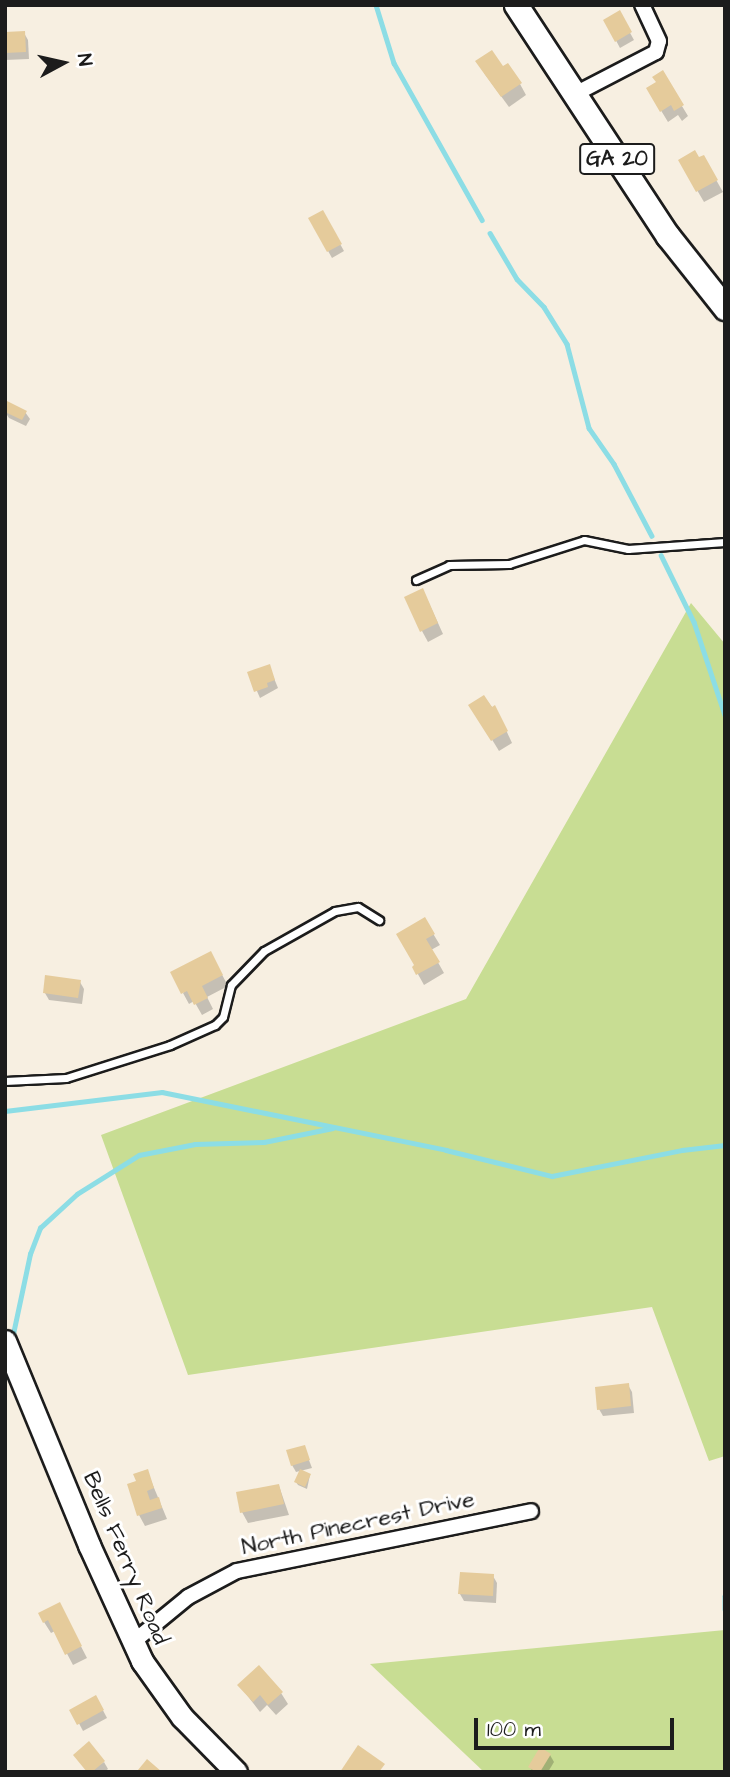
<!DOCTYPE html>
<style>
body{margin:0}
#map{position:relative;width:730px;height:1777px;overflow:hidden;background:#f7efe1;font-family:"Architects Daughter",sans-serif}
div>[style]{position:absolute}
.green>*{inset:0;background:#c8dd93}
.shadow>*{inset:0;background:#0003}
.stream>*{height:4.5px;margin:-2.25px;padding:0 2.25px;transform-origin:2.25px;border-radius:2.25px;background:#8cdde5}
.building>*{inset:0;background:#e5cb9b}
.roads{filter:drop-shadow(2px 0 #1c1c1c) drop-shadow(-2px 0 #1c1c1c) drop-shadow(0 2px #1c1c1c) drop-shadow(0 -2px #1c1c1c)}
.lane>*{height:7px;margin:-3.5px;padding:0 3.5px;transform-origin:3.5px;border-radius:3.5px;background:#fff}
.street>*{height:14px;margin:-7px;padding:0 7px;transform-origin:7px;border-radius:7px;background:#fff}
.secondary>*{height:21px;margin:-10.5px;padding:0 10.5px;transform-origin:10.5px;border-radius:10.5px;background:#fff}
.primary>*{height:23px;margin:-11.5px;padding:0 11.5px;transform-origin:11.5px;border-radius:11.5px;background:#fff}
span{translate:-50% -50%;white-space:nowrap;text-align:center;line-height:1.15;-webkit-text-stroke:6px #fff;paint-order:stroke}
.shield-label span{padding:2px 5px;background:#fff;border:2px solid;border-radius:5px;-webkit-text-stroke-width:0}
.shield-label{font-size:21px;color:#1c1c1c;font-weight:700}
.street-label{font-size:23px;color:#1c1c1c}
.frame{position:absolute;inset:0;border:7px solid #1c1c1c;pointer-events:none}
.north{position:absolute;left:28px;top:28px;width:70px;height:70px;-webkit-text-stroke:5px #fff;paint-order:stroke;rotate:82deg;font-size:19px;font-weight:700;line-height:28px;text-align:center;color:#1c1c1c}
.north::after{content:'';display:block;margin:auto;width:24px;height:32px;background:#1c1c1c;clip-path:polygon(50% 0,100% 100%,50% 72%,0 100%)}
.scale{position:absolute;left:474px;top:1718px;width:200px;height:32px;box-sizing:border-box;border:4px solid #1c1c1c;border-top:0;padding-left:9px;font-size:21px;line-height:24px;white-space:nowrap;color:#1c1c1c;-webkit-text-stroke:5px #fff;paint-order:stroke}
</style>
<div id="map">
<div class="green">
<div style="clip-path:polygon(691px 603px,725px 644px,725px 1456px,709px 1461px,652px 1307px,188px 1375px,101px 1135px,466px 999px)"></div>
<div style="clip-path:polygon(725px 1630px,725px 1772px,484px 1772px,370px 1664px)"></div>
</div>
<div class="shadow">
<div style="clip-path:polygon(619px 13px,634px 40px,620px 48px,605px 20px)"></div>
<div style="clip-path:polygon(5px 33px,24px 33px,28px 40px,29px 59px,5px 60px)"></div>
<div style="clip-path:polygon(503px 69px,520px 84px,526px 95px,509px 107px,484px 73px)"></div>
<div style="clip-path:polygon(662px 73px,688px 116px,682px 121px,678px 115px,668px 122px,648px 89px,658px 83px)"></div>
<div style="clip-path:polygon(703px 157px,723px 192px,704px 202px,680px 161px)"></div>
<div style="clip-path:polygon(322px 212px,344px 251px,332px 258px,310px 219px)"></div>
<div style="clip-path:polygon(8px 404px,25px 412px,30px 419px,26px 426px,9px 418px,5px 412px)"></div>
<div style="clip-path:polygon(423px 590px,443px 634px,428px 642px,422px 631px)"></div>
<div style="clip-path:polygon(269px 666px,278px 688px,260px 698px,249px 673px)"></div>
<div style="clip-path:polygon(484px 697px,500px 717px,512px 743px,499px 751px,471px 705px)"></div>
<div style="clip-path:polygon(424px 919px,440px 945px,431px 950px,444px 973px,424px 985px,414px 967px)"></div>
<div style="clip-path:polygon(217px 965px,228px 986px,207px 997px,213px 1009px,202px 1015px,194px 1001px,189px 1004px,183px 993px)"></div>
<div style="clip-path:polygon(80px 982px,84px 989px,82px 1004px,49px 1000px,45px 993px)"></div>
<div style="clip-path:polygon(628px 1385px,632px 1392px,634px 1413px,603px 1416px,599px 1409px)"></div>
<div style="clip-path:polygon(304px 1447px,312px 1468px,296px 1472px,292px 1465px)"></div>
<div style="clip-path:polygon(147px 1471px,167px 1519px,145px 1526px,139px 1515px,138px 1482px)"></div>
<div style="clip-path:polygon(310px 1475px,307px 1489px,298px 1485px,296px 1482px)"></div>
<div style="clip-path:polygon(279px 1486px,289px 1515px,248px 1523px,242px 1512px)"></div>
<div style="clip-path:polygon(493px 1576px,497px 1583px,496px 1603px,464px 1601px,460px 1594px)"></div>
<div style="clip-path:polygon(59px 1604px,87px 1658px,73px 1665px,55px 1631px,51px 1633px,44px 1622px)"></div>
<div style="clip-path:polygon(239px 1685px,281px 1693px,288px 1704px,276px 1715px,267px 1705px,260px 1712px)"></div>
<div style="clip-path:polygon(96px 1697px,107px 1718px,83px 1731px,72px 1710px)"></div>
<div style="clip-path:polygon(550px 1755px,554px 1762px,548px 1772px,533px 1772px,530px 1767px)"></div>
<div style="clip-path:polygon(104px 1762px,108px 1769px,104px 1772px,88px 1772px)"></div>
</div>
<div class="stream">
<div style="left:376px;top:5px;width:61px;rotate:72.8deg"></div>
<div style="left:394px;top:63px;width:180px;rotate:60.7deg"></div>
<div style="left:490px;top:233px;width:53px;rotate:59.6deg"></div>
<div style="left:517px;top:279px;width:39px;rotate:46deg"></div>
<div style="left:544px;top:307px;width:44px;rotate:58.1deg"></div>
<div style="left:567px;top:344px;width:87px;rotate:75.3deg"></div>
<div style="left:589px;top:428px;width:44px;rotate:55.2deg"></div>
<div style="left:614px;top:464px;width:81px;rotate:62.2deg"></div>
<div style="left:661px;top:555px;width:75px;rotate:63.8deg"></div>
<div style="left:694px;top:622px;width:98px;rotate:71.6deg"></div>
<div style="left:5px;top:1111px;width:158px;rotate:-6.9deg"></div>
<div style="left:162px;top:1092px;width:290px;rotate:11.5deg"></div>
<div style="left:446px;top:1150px;width:109px;rotate:13.8deg"></div>
<div style="left:552px;top:1176px;width:133px;rotate:-11.3deg"></div>
<div style="left:682px;top:1150px;width:43px;rotate:-6.6deg"></div>
<div style="left:13px;top:1334px;width:82px;rotate:-78deg"></div>
<div style="left:30px;top:1254px;width:28px;rotate:-69deg"></div>
<div style="left:40px;top:1228px;width:50px;rotate:-42.6deg"></div>
<div style="left:77px;top:1194px;width:73px;rotate:-32.2deg"></div>
<div style="left:139px;top:1155px;width:57px;rotate:-11.1deg"></div>
<div style="left:195px;top:1144px;width:69px;rotate:-1.7deg"></div>
<div style="left:264px;top:1142px;width:70px;rotate:-11.5deg"></div>
<div style="left:725px;top:1596px;width:13px;rotate:90deg"></div>
</div>
<div class="building">
<div style="clip-path:polygon(620px 10px,632px 32px,615px 42px,603px 20px)"></div>
<div style="clip-path:polygon(25px 31px,26px 52px,5px 53px,5px 32px)"></div>
<div style="clip-path:polygon(492px 50px,503px 66px,508px 63px,522px 83px,501px 97px,475px 61px)"></div>
<div style="clip-path:polygon(663px 70px,684px 105px,674px 111px,671px 105px,660px 112px,646px 88px,656px 82px,652px 77px)"></div>
<div style="clip-path:polygon(695px 150px,699px 157px,704px 155px,718px 180px,696px 192px,678px 160px)"></div>
<div style="clip-path:polygon(323px 210px,342px 244px,327px 252px,308px 218px)"></div>
<div style="clip-path:polygon(7px 401px,27px 411px,22px 420px,5px 412px)"></div>
<div style="clip-path:polygon(423px 588px,438px 623px,420px 632px,404px 597px)"></div>
<div style="clip-path:polygon(270px 664px,275px 680px,267px 683px,268px 687px,254px 692px,247px 672px)"></div>
<div style="clip-path:polygon(484px 695px,492px 707px,495px 705px,508px 731px,491px 741px,468px 705px)"></div>
<div style="clip-path:polygon(425px 917px,435px 934px,426px 939px,440px 962px,416px 975px,412px 967px,414px 965px,396px 934px)"></div>
<div style="clip-path:polygon(211px 951px,223px 975px,202px 986px,208px 998px,194px 1005px,187px 991px,181px 994px,170px 972px)"></div>
<div style="clip-path:polygon(45px 975px,81px 980px,78px 998px,43px 993px)"></div>
<div style="clip-path:polygon(629px 1383px,631px 1406px,597px 1410px,595px 1387px)"></div>
<div style="clip-path:polygon(305px 1445px,310px 1460px,291px 1466px,286px 1450px)"></div>
<div style="clip-path:polygon(148px 1469px,154px 1488px,147px 1491px,150px 1500px,159px 1497px,162px 1508px,137px 1516px,127px 1484px,136px 1481px,133px 1474px)"></div>
<div style="clip-path:polygon(300px 1469px,311px 1474px,305px 1487px,294px 1482px)"></div>
<div style="clip-path:polygon(279px 1484px,284px 1504px,240px 1513px,236px 1492px)"></div>
<div style="clip-path:polygon(460px 1572px,494px 1574px,493px 1596px,458px 1594px)"></div>
<div style="clip-path:polygon(60px 1602px,82px 1646px,65px 1655px,48px 1620px,43px 1623px,38px 1613px)"></div>
<div style="clip-path:polygon(259px 1665px,283px 1692px,268px 1705px,260px 1695px,253px 1702px,237px 1685px)"></div>
<div style="clip-path:polygon(96px 1695px,104px 1710px,77px 1725px,69px 1710px)"></div>
<div style="clip-path:polygon(89px 1741px,105px 1761px,92px 1772px,87px 1772px,73px 1755px)"></div>
<div style="clip-path:polygon(358px 1745px,385px 1764px,379px 1772px,340px 1772px)"></div>
<div style="clip-path:polygon(540px 1747px,551px 1754px,540px 1772px,536px 1772px,528px 1767px)"></div>
<div style="clip-path:polygon(147px 1759px,162px 1772px,138px 1770px)"></div>
</div>
<div class="roads">
<div class="lane">
<div style="left:416px;top:580px;width:36px;rotate:-24deg"></div>
<div style="left:449px;top:565px;width:60px;rotate:-1deg"></div>
<div style="left:509px;top:564px;width:79px;rotate:-17.7deg"></div>
<div style="left:584px;top:540px;width:45px;rotate:11.6deg"></div>
<div style="left:628px;top:549px;width:97px;rotate:-4.1deg"></div>
<div style="left:5px;top:1081px;width:61px;rotate:-2.8deg"></div>
<div style="left:66px;top:1078px;width:109px;rotate:-17.6deg"></div>
<div style="left:170px;top:1045px;width:49px;rotate:-24deg"></div>
<div style="left:215px;top:1025px;width:11px;rotate:-45deg"></div>
<div style="left:223px;top:1017px;width:33px;rotate:-76deg"></div>
<div style="left:231px;top:985px;width:47px;rotate:-45.9deg"></div>
<div style="left:264px;top:951px;width:81px;rotate:-29.4deg"></div>
<div style="left:335px;top:911px;width:23px;rotate:-10deg"></div>
<div style="left:358px;top:907px;width:25px;rotate:32deg"></div>
</div>
<div class="street">
<div style="left:575px;top:94px;width:91px;rotate:-27.4deg"></div>
<div style="left:656px;top:52px;width:11px;rotate:-75deg"></div>
<div style="left:659px;top:41px;width:40px;rotate:-115deg"></div>
<div style="left:132px;top:1643px;width:72px;rotate:-39.4deg"></div>
<div style="left:188px;top:1597px;width:55px;rotate:-28deg"></div>
<div style="left:237px;top:1571px;width:300px;rotate:-11.5deg"></div>
</div>
<div class="secondary">
<div style="left:5px;top:1341px;width:221px;rotate:67.6deg"></div>
<div style="left:89px;top:1545px;width:128px;rotate:65.4deg"></div>
<div style="left:142px;top:1661px;width:69px;rotate:54.5deg"></div>
<div style="left:182px;top:1717px;width:77px;rotate:45.5deg"></div>
</div>
<div class="primary">
<div style="left:516px;top:5px;width:277px;rotate:56.7deg"></div>
<div style="left:668px;top:236px;width:92px;rotate:51.6deg"></div>
</div>
</div>
<div class="shield-label">
<span style="left:617px;top:159px">GA 20</span>
</div>
<div class="street-label">
<span style="left:358px;top:1523px;rotate:-12deg">North Pinecrest Drive</span>
<span style="left:126px;top:1558px;rotate:67deg">Bells Ferry Road</span>
</div>
<div class="frame"></div>
<div class="north">N</div>
<div class="scale">100 m</div>
</div>
